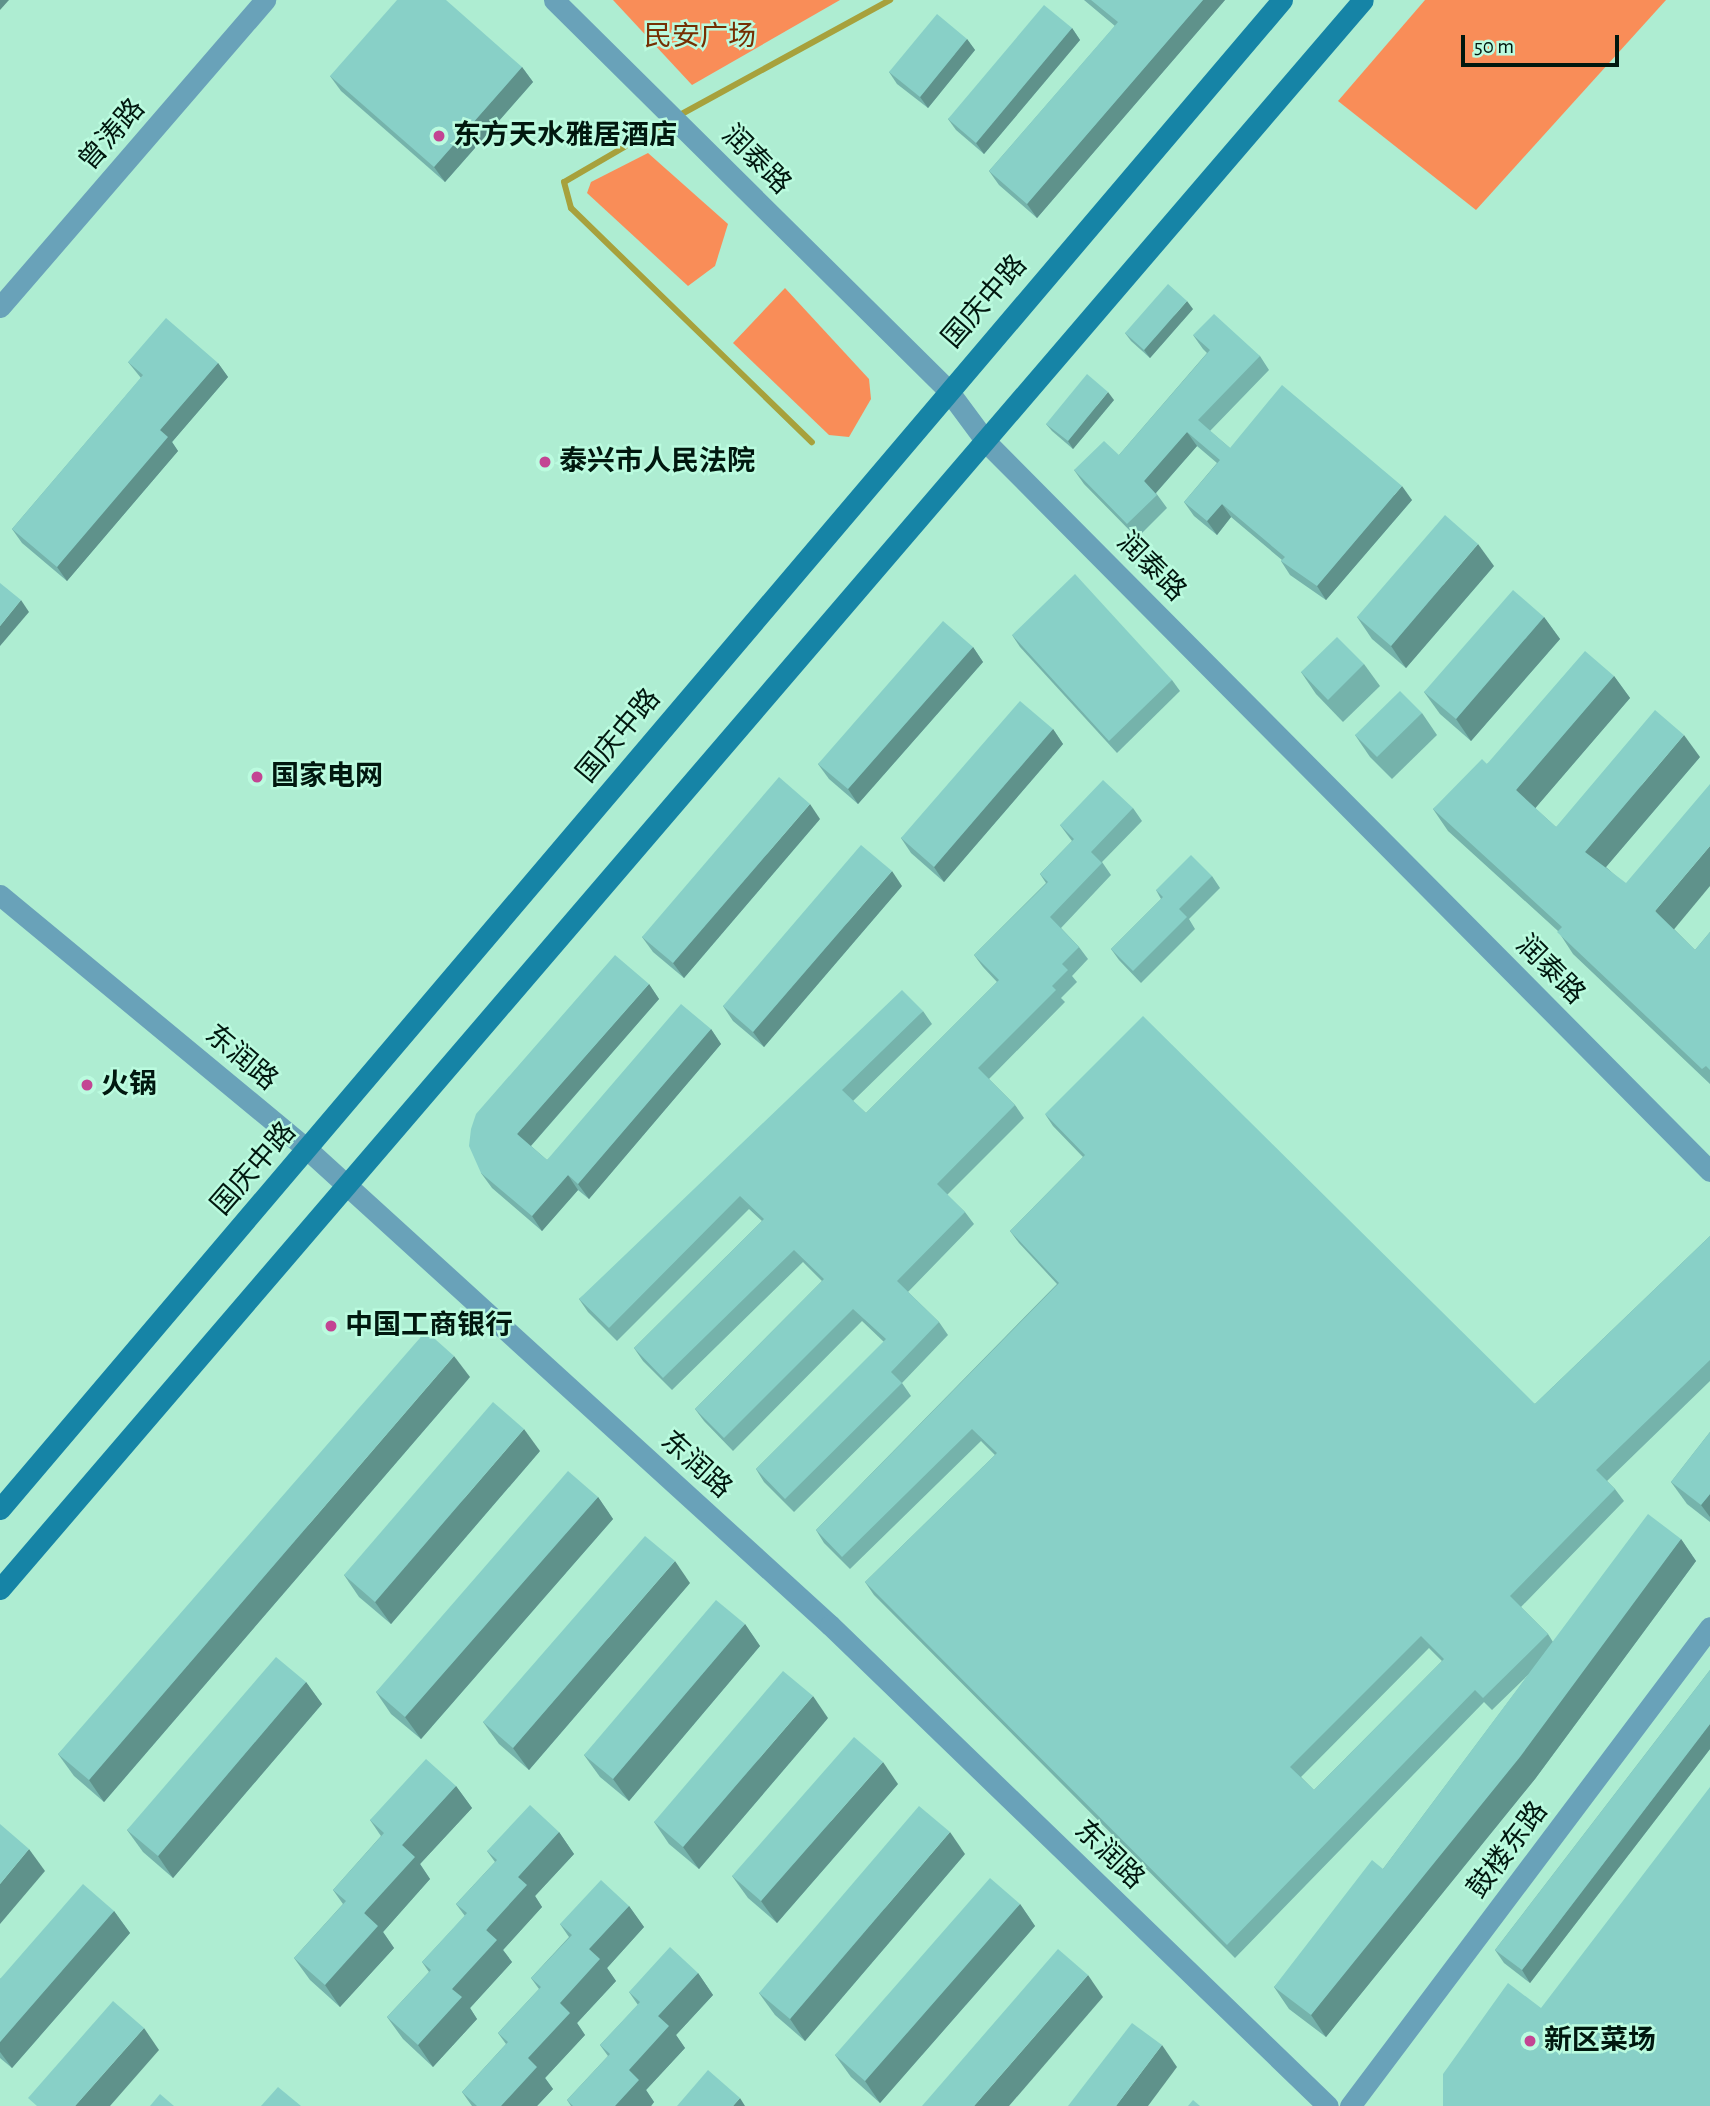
<!DOCTYPE html>
<meta charset="utf-8">
<style>
body{margin:0}
#map{position:relative;width:1710px;height:2106px;overflow:hidden;background:#aeedd2;font-family:"Alegreya Sans","Noto Sans SC",sans-serif}
div>[style]{position:absolute}
.green>*{inset:0;background:#f98d58}
.stream>*{height:6px;margin:-3px;padding:0 3px;transform-origin:3px;border-radius:3px;background:#a7a13c}
.tertiary>*{height:21px;margin:-10.5px;padding:0 10.5px;transform-origin:10.5px;border-radius:10.5px;background:#69a2b9}
.secondary>*{height:21px;margin:-10.5px;padding:0 10.5px;transform-origin:10.5px;border-radius:10.5px;background:#1684a6}
.wall>*{inset:0;background:#75b3ab}
.shaded-wall>*{inset:0;background:#5f928b}
.building>*{inset:0;background:#88d0c7}
.dots>*{width:19px;height:19px;translate:-50% -50%;box-sizing:border-box;border:4px solid #bbfbdf;border-radius:50%}
span{translate:-50% -50%;white-space:nowrap;text-align:center;line-height:1.15;-webkit-text-stroke:5px #bbfbdf;paint-order:stroke}
.park-label{font-size:28px;color:#752f03}
.street-label{font-size:28px;color:#01180f}
.poi-label{font-size:28px;color:#01180f;font-weight:700}
.left{translate:0 -50%;text-align:left}
.scale{position:absolute;left:1461px;top:35px;width:158px;height:32px;box-sizing:border-box;border:4px solid #01180f;border-top:0;padding-left:9px;font-size:21px;line-height:24px;white-space:nowrap;color:#01180f;-webkit-text-stroke:5px #bbfbdf;paint-order:stroke}
</style>
<div id="map">
<div class="green">
<div style="clip-path:polygon(613px 0,840px 0,692px 85px)"></div>
<div style="clip-path:polygon(1425px 0,1666px 0,1476px 210px,1338px 101px)"></div>
<div style="clip-path:polygon(648px 153px,728px 224px,715px 266px,688px 286px,587px 193px,591px 182px)"></div>
<div style="clip-path:polygon(785px 288px,869px 379px,871px 399px,849px 437px,829px 435px,733px 343px)"></div>
</div>
<div class="stream">
<div style="left:678px;top:116px;width:242px;rotate:-28.7deg"></div>
<div style="left:669px;top:121px;width:121px;rotate:149.8deg"></div>
<div style="left:564px;top:182px;width:27px;rotate:75deg"></div>
<div style="left:571px;top:208px;width:336px;rotate:44.2deg"></div>
</div>
<div class="tertiary">
<div style="left:554px;top:0;width:553px;rotate:44.71deg"></div>
<div style="left:947px;top:389px;width:67px;rotate:53.5deg"></div>
<div style="left:987px;top:443px;width:1026px;rotate:45.2deg"></div>
<div style="left:0;top:307px;width:406px;rotate:-49.2deg"></div>
<div style="left:0;top:895px;width:400px;rotate:39.6deg"></div>
<div style="left:308px;top:1150px;width:706px;rotate:42.3deg"></div>
<div style="left:830px;top:1625px;width:692px;rotate:44.01deg"></div>
<div style="left:1350px;top:2106px;width:599px;rotate:-53.07deg"></div>
</div>
<div class="secondary">
<div style="left:0;top:1509px;width:1980px;rotate:-49.65deg"></div>
<div style="left:0;top:1589px;width:2093px;rotate:-49.38deg"></div>
</div>
<div class="wall">
<div style="clip-path:polygon(1084px 0,1225px 0,1037px 218px,999px 185px,989px 171px,1115px 26px)"></div>
<div style="clip-path:polygon(1072px 28px,1080px 40px,984px 154px,956px 130px,948px 119px)"></div>
<div style="clip-path:polygon(967px 39px,975px 50px,928px 108px,897px 84px,889px 72px)"></div>
<div style="clip-path:polygon(522px 67px,533px 82px,445px 182px,341px 91px,330px 76px)"></div>
<div style="clip-path:polygon(1193px 309px,1150px 358px,1131px 341px,1125px 333px)"></div>
<div style="clip-path:polygon(1193px 335px,1260px 356px,1269px 370px,1210px 431px,1230px 448px,1412px 500px,1326px 600px,1290px 575px,1281px 561px,1282px 560px,1231px 517px,1217px 535px,1194px 516px,1184px 502px,1217px 463px,1197px 446px,1156px 493px,1167px 508px,1137px 538px,1084px 484px,1074px 470px,1119px 455px,1207px 353px,1203px 349px)"></div>
<div style="clip-path:polygon(128px 362px,218px 363px,228px 377px,172px 442px,178px 451px,67px 581px,22px 543px,12px 529px,141px 378px)"></div>
<div style="clip-path:polygon(1114px 400px,1073px 449px,1052px 431px,1046px 424px)"></div>
<div style="clip-path:polygon(1494px 566px,1406px 668px,1372px 639px,1357px 617px)"></div>
<div style="clip-path:polygon(1544px 617px,1560px 639px,1471px 741px,1440px 714px,1424px 692px)"></div>
<div style="clip-path:polygon(1012px 635px,1172px 680px,1180px 691px,1117px 753px,1020px 647px)"></div>
<div style="clip-path:polygon(973px 647px,983px 662px,858px 804px,829px 779px,818px 764px)"></div>
<div style="clip-path:polygon(1364px 664px,1380px 686px,1343px 722px,1316px 694px,1301px 672px)"></div>
<div style="clip-path:polygon(1614px 676px,1630px 698px,1535px 808px,1556px 827px,1700px 757px,1606px 867px,1674px 929px,1695px 950px,1710px 932px,1710px 1084px,1573px 954px,1558px 931px,1448px 831px,1433px 809px,1487px 764px)"></div>
<div style="clip-path:polygon(1422px 713px,1437px 735px,1392px 779px,1370px 757px,1355px 735px)"></div>
<div style="clip-path:polygon(1053px 729px,1063px 744px,944px 882px,911px 853px,901px 838px)"></div>
<div style="clip-path:polygon(1133px 808px,1142px 821px,1102px 862px,1111px 875px,1061px 928px,1079px 947px,1088px 959px,1072px 976px,1077px 982px,1061px 998px,1065px 1002px,989px 1079px,1015px 1105px,1024px 1118px,947px 1195px,965px 1212px,974px 1224px,908px 1292px,939px 1322px,948px 1335px,902px 1383px,911px 1396px,794px 1512px,764px 1482px,756px 1469px,884px 1342px,862px 1321px,733px 1451px,704px 1421px,695px 1409px,822px 1281px,803px 1262px,672px 1390px,643px 1361px,634px 1348px,762px 1221px,749px 1209px,617px 1341px,588px 1312px,579px 1299px,923px 1011px,932px 1024px,853px 1101px,866px 1113px,997px 982px,983px 967px,974px 955px,1046px 883px,1040px 874px,1072px 841px,1060px 825px)"></div>
<div style="clip-path:polygon(820px 819px,684px 978px,653px 952px,642px 937px)"></div>
<div style="clip-path:polygon(1212px 876px,1220px 888px,1189px 919px,1195px 929px,1141px 983px,1119px 960px,1111px 949px,1161px 899px,1156px 890px)"></div>
<div style="clip-path:polygon(902px 886px,764px 1047px,733px 1021px,723px 1006px)"></div>
<div style="clip-path:polygon(649px 984px,659px 999px,531px 1146px,547px 1160px,711px 1029px,721px 1044px,589px 1199px,578px 1190px,542px 1231px,492px 1188px,481px 1173px)"></div>
<div style="clip-path:polygon(evenodd,1045px 1114px,1535px 1404px,1710px 1236px,1710px 1381px,1607px 1481px,1615px 1489px,1624px 1501px,1521px 1607px,1548px 1634px,1553px 1642px,1681px 1539px,1696px 1561px,1535px 1779px,1326px 2037px,1289px 2009px,1274px 1987px,1383px 1869px,1529px 1674px,1492px 1710px,1484px 1702px,1235px 1958px,874px 1595px,865px 1582px,995px 1455px,981px 1441px,850px 1569px,824px 1543px,816px 1530px,1057px 1284px,1019px 1243px,1010px 1231px,1083px 1157px,1053px 1126px,1045px 1114px,1429px 1648px,1442px 1661px,1314px 1790px,1301px 1777px,1429px 1648px)"></div>
<div style="clip-path:polygon(470px 1377px,104px 1802px,74px 1776px,58px 1754px)"></div>
<div style="clip-path:polygon(1710px 1432px,1710px 1522px,1687px 1504px,1671px 1482px)"></div>
<div style="clip-path:polygon(540px 1451px,391px 1624px,359px 1597px,344px 1575px)"></div>
<div style="clip-path:polygon(598px 1497px,613px 1519px,421px 1739px,391px 1714px,376px 1692px)"></div>
<div style="clip-path:polygon(690px 1583px,529px 1770px,499px 1744px,483px 1722px)"></div>
<div style="clip-path:polygon(745px 1624px,760px 1646px,629px 1801px,600px 1777px,584px 1755px)"></div>
<div style="clip-path:polygon(1710px 1670px,1710px 1749px,1530px 1983px,1504px 1963px,1495px 1950px)"></div>
<div style="clip-path:polygon(306px 1682px,322px 1704px,173px 1878px,143px 1852px,127px 1830px)"></div>
<div style="clip-path:polygon(828px 1718px,699px 1869px,669px 1844px,654px 1822px)"></div>
<div style="clip-path:polygon(898px 1784px,777px 1923px,748px 1898px,732px 1876px)"></div>
<div style="clip-path:polygon(456px 1786px,472px 1808px,420px 1864px,430px 1879px,383px 1932px,394px 1948px,340px 2007px,310px 1980px,294px 1958px,343px 1904px,333px 1890px,381px 1836px,370px 1820px)"></div>
<div style="clip-path:polygon(559px 1832px,574px 1854px,535px 1896px,542px 1907px,503px 1950px,512px 1962px,470px 2008px,477px 2019px,433px 2067px,403px 2039px,387px 2017px,429px 1972px,422px 1962px,465px 1916px,456px 1904px,495px 1862px,487px 1851px)"></div>
<div style="clip-path:polygon(965px 1854px,805px 2041px,775px 2015px,759px 1993px)"></div>
<div style="clip-path:polygon(1020px 1904px,1035px 1926px,880px 2103px,851px 2077px,835px 2055px)"></div>
<div style="clip-path:polygon(629px 1906px,644px 1927px,607px 1968px,616px 1981px,577px 2023px,585px 2035px,545px 2078px,553px 2089px,537px 2106px,472px 2106px,462px 2092px,506px 2044px,498px 2033px,539px 1989px,531px 1978px,569px 1937px,560px 1924px)"></div>
<div style="clip-path:polygon(114px 1911px,130px 1933px,12px 2068px,0 2058px,0 1979px)"></div>
<div style="clip-path:polygon(698px 1973px,713px 1995px,676px 2035px,685px 2048px,646px 2090px,654px 2102px,651px 2106px,571px 2106px,567px 2100px,608px 2056px,600px 2045px,638px 2005px,629px 1992px)"></div>
</div>
<div class="shaded-wall">
<div style="clip-path:polygon(0 0,9px 0,0 10px)"></div>
<div style="clip-path:polygon(1203px 0,1225px 0,1037px 218px,1027px 204px)"></div>
<div style="clip-path:polygon(1072px 28px,1080px 40px,984px 154px,976px 143px)"></div>
<div style="clip-path:polygon(967px 39px,975px 50px,928px 108px,920px 97px)"></div>
<div style="clip-path:polygon(522px 67px,533px 82px,445px 182px,434px 167px)"></div>
<div style="clip-path:polygon(1187px 301px,1193px 309px,1150px 358px,1144px 350px)"></div>
<div style="clip-path:polygon(218px 363px,228px 377px,172px 442px,178px 451px,67px 581px,57px 567px,160px 430px)"></div>
<div style="clip-path:polygon(1108px 392px,1114px 400px,1073px 449px,1068px 441px)"></div>
<div style="clip-path:polygon(1187px 432px,1197px 446px,1154px 495px,1144px 481px)"></div>
<div style="clip-path:polygon(1402px 486px,1412px 500px,1326px 600px,1317px 586px)"></div>
<div style="clip-path:polygon(1222px 504px,1231px 517px,1217px 535px,1207px 521px)"></div>
<div style="clip-path:polygon(1478px 544px,1494px 566px,1406px 668px,1391px 646px)"></div>
<div style="clip-path:polygon(21px 600px,29px 612px,0 646px,0 626px)"></div>
<div style="clip-path:polygon(1544px 617px,1560px 639px,1471px 741px,1456px 719px)"></div>
<div style="clip-path:polygon(973px 647px,983px 662px,858px 804px,848px 789px)"></div>
<div style="clip-path:polygon(1614px 676px,1630px 698px,1532px 812px,1516px 790px)"></div>
<div style="clip-path:polygon(1053px 729px,1063px 744px,944px 882px,934px 867px)"></div>
<div style="clip-path:polygon(1684px 735px,1700px 757px,1600px 874px,1585px 852px)"></div>
<div style="clip-path:polygon(810px 804px,820px 819px,684px 978px,673px 963px)"></div>
<div style="clip-path:polygon(1710px 846px,1710px 886px,1671px 933px,1655px 911px)"></div>
<div style="clip-path:polygon(892px 871px,902px 886px,764px 1047px,753px 1032px)"></div>
<div style="clip-path:polygon(649px 984px,659px 999px,528px 1149px,517px 1134px)"></div>
<div style="clip-path:polygon(711px 1029px,721px 1044px,589px 1199px,578px 1184px)"></div>
<div style="clip-path:polygon(568px 1175px,578px 1190px,542px 1231px,532px 1216px)"></div>
<div style="clip-path:polygon(454px 1356px,470px 1377px,104px 1802px,89px 1780px)"></div>
<div style="clip-path:polygon(524px 1429px,540px 1451px,391px 1624px,375px 1602px)"></div>
<div style="clip-path:polygon(1710px 1494px,1710px 1517px,1701px 1505px)"></div>
<div style="clip-path:polygon(598px 1497px,613px 1519px,421px 1739px,405px 1717px)"></div>
<div style="clip-path:polygon(1681px 1539px,1696px 1561px,1535px 1779px,1326px 2037px,1311px 2015px)"></div>
<div style="clip-path:polygon(675px 1561px,690px 1583px,529px 1770px,513px 1748px)"></div>
<div style="clip-path:polygon(745px 1624px,760px 1646px,629px 1801px,613px 1779px)"></div>
<div style="clip-path:polygon(306px 1682px,322px 1704px,173px 1878px,158px 1856px)"></div>
<div style="clip-path:polygon(813px 1696px,828px 1718px,699px 1869px,683px 1847px)"></div>
<div style="clip-path:polygon(1710px 1724px,1710px 1749px,1530px 1983px,1522px 1970px)"></div>
<div style="clip-path:polygon(883px 1762px,898px 1784px,777px 1923px,761px 1901px)"></div>
<div style="clip-path:polygon(456px 1786px,472px 1808px,420px 1864px,430px 1879px,383px 1932px,394px 1948px,340px 2007px,325px 1985px,402px 1845px)"></div>
<div style="clip-path:polygon(559px 1832px,574px 1854px,535px 1896px,542px 1907px,503px 1950px,512px 1962px,470px 2008px,477px 2019px,433px 2067px,418px 2045px,452px 1989px,518px 1877px)"></div>
<div style="clip-path:polygon(950px 1832px,965px 1854px,805px 2041px,790px 2019px)"></div>
<div style="clip-path:polygon(29px 1849px,45px 1871px,0 1924px,0 1884px)"></div>
<div style="clip-path:polygon(1020px 1904px,1035px 1926px,880px 2103px,865px 2081px)"></div>
<div style="clip-path:polygon(629px 1906px,644px 1927px,607px 1968px,616px 1981px,577px 2023px,585px 2035px,545px 2078px,553px 2089px,537px 2106px,501px 2106px,589px 1949px)"></div>
<div style="clip-path:polygon(114px 1911px,130px 1933px,12px 2068px,0 2052px,0 2042px)"></div>
<div style="clip-path:polygon(698px 1973px,713px 1995px,676px 2035px,685px 2048px,646px 2090px,654px 2102px,651px 2106px,615px 2106px,629px 2070px,658px 2016px)"></div>
<div style="clip-path:polygon(1088px 1975px,1103px 1997px,1009px 2106px,974px 2106px)"></div>
<div style="clip-path:polygon(144px 2028px,159px 2050px,110px 2106px,75px 2106px)"></div>
<div style="clip-path:polygon(1162px 2045px,1177px 2067px,1148px 2106px,1116px 2106px)"></div>
<div style="clip-path:polygon(740px 2098px,745px 2106px,733px 2106px)"></div>
</div>
<div class="building">
<div style="clip-path:polygon(397px 0,446px 0,522px 67px,434px 167px,330px 76px)"></div>
<div style="clip-path:polygon(1091px 0,1203px 0,1027px 204px,989px 171px,1118px 22px)"></div>
<div style="clip-path:polygon(1044px 5px,1072px 28px,976px 143px,948px 119px)"></div>
<div style="clip-path:polygon(937px 14px,967px 39px,920px 97px,889px 72px)"></div>
<div style="clip-path:polygon(1168px 284px,1187px 301px,1144px 350px,1125px 333px)"></div>
<div style="clip-path:polygon(1214px 314px,1260px 356px,1198px 420px,1230px 448px,1282px 385px,1402px 486px,1317px 586px,1281px 561px,1285px 557px,1222px 504px,1207px 521px,1184px 502px,1220px 460px,1187px 432px,1144px 481px,1157px 495px,1127px 524px,1074px 470px,1104px 441px,1119px 455px,1210px 350px,1193px 335px)"></div>
<div style="clip-path:polygon(166px 318px,218px 363px,160px 430px,168px 437px,57px 567px,12px 529px,143px 375px,128px 362px)"></div>
<div style="clip-path:polygon(1087px 374px,1108px 392px,1068px 441px,1046px 424px)"></div>
<div style="clip-path:polygon(1445px 515px,1478px 544px,1391px 646px,1357px 617px)"></div>
<div style="clip-path:polygon(1075px 574px,1172px 680px,1109px 741px,1012px 635px)"></div>
<div style="clip-path:polygon(0 583px,21px 600px,0 626px)"></div>
<div style="clip-path:polygon(1513px 590px,1544px 617px,1456px 719px,1424px 692px)"></div>
<div style="clip-path:polygon(943px 621px,973px 647px,848px 789px,818px 764px)"></div>
<div style="clip-path:polygon(1337px 637px,1364px 664px,1328px 700px,1301px 672px)"></div>
<div style="clip-path:polygon(1585px 651px,1614px 676px,1516px 790px,1556px 827px,1655px 710px,1684px 735px,1585px 852px,1626px 883px,1710px 784px,1710px 846px,1655px 911px,1695px 950px,1710px 932px,1710px 1070px,1706px 1066px,1702px 1069px,1557px 932px,1562px 927px,1433px 809px,1482px 759px,1487px 764px)"></div>
<div style="clip-path:polygon(1400px 691px,1422px 713px,1377px 757px,1355px 735px)"></div>
<div style="clip-path:polygon(1020px 701px,1053px 729px,934px 867px,901px 838px)"></div>
<div style="clip-path:polygon(779px 777px,810px 804px,673px 963px,642px 937px)"></div>
<div style="clip-path:polygon(1103px 780px,1133px 808px,1091px 852px,1102px 863px,1050px 917px,1079px 947px,1062px 964px,1068px 970px,1052px 986px,1056px 990px,978px 1068px,1015px 1105px,937px 1184px,965px 1212px,897px 1281px,939px 1322px,891px 1372px,902px 1383px,785px 1499px,756px 1469px,886px 1339px,853px 1309px,724px 1438px,695px 1409px,824px 1279px,794px 1250px,663px 1378px,634px 1348px,764px 1219px,740px 1196px,609px 1328px,579px 1299px,902px 990px,923px 1011px,842px 1090px,866px 1113px,999px 980px,974px 955px,1048px 882px,1040px 874px,1074px 839px,1060px 825px)"></div>
<div style="clip-path:polygon(861px 845px,892px 871px,753px 1032px,723px 1006px)"></div>
<div style="clip-path:polygon(1191px 855px,1212px 876px,1179px 909px,1187px 917px,1133px 971px,1111px 949px,1163px 897px,1156px 890px)"></div>
<div style="clip-path:polygon(615px 955px,649px 984px,517px 1134px,547px 1160px,681px 1004px,711px 1029px,578px 1184px,568px 1175px,532px 1216px,481px 1173px,469px 1146px,471px 1129px,476px 1114px)"></div>
<div style="clip-path:polygon(evenodd,1143px 1016px,1535px 1404px,1710px 1236px,1710px 1360px,1596px 1470px,1615px 1489px,1510px 1596px,1548px 1634px,1483px 1698px,1475px 1690px,1227px 1945px,865px 1582px,997px 1453px,972px 1429px,842px 1557px,816px 1530px,1059px 1283px,1010px 1231px,1085px 1155px,1045px 1114px,1143px 1016px,1421px 1636px,1444px 1659px,1314px 1790px,1290px 1767px,1421px 1636px)"></div>
<div style="clip-path:polygon(426px 1331px,454px 1356px,89px 1780px,58px 1754px)"></div>
<div style="clip-path:polygon(493px 1402px,524px 1429px,375px 1602px,344px 1575px)"></div>
<div style="clip-path:polygon(1710px 1432px,1710px 1494px,1701px 1505px,1671px 1482px)"></div>
<div style="clip-path:polygon(568px 1471px,598px 1497px,405px 1717px,376px 1692px)"></div>
<div style="clip-path:polygon(1648px 1514px,1681px 1539px,1520px 1757px,1311px 2015px,1274px 1987px,1372px 1860px,1383px 1869px)"></div>
<div style="clip-path:polygon(645px 1536px,675px 1561px,513px 1748px,483px 1722px)"></div>
<div style="clip-path:polygon(716px 1600px,745px 1624px,613px 1779px,584px 1755px)"></div>
<div style="clip-path:polygon(276px 1657px,306px 1682px,158px 1856px,127px 1830px)"></div>
<div style="clip-path:polygon(1710px 1670px,1710px 1724px,1522px 1970px,1495px 1950px)"></div>
<div style="clip-path:polygon(783px 1671px,813px 1696px,683px 1847px,654px 1822px)"></div>
<div style="clip-path:polygon(854px 1737px,883px 1762px,761px 1901px,732px 1876px)"></div>
<div style="clip-path:polygon(426px 1759px,456px 1786px,402px 1845px,415px 1857px,364px 1913px,378px 1926px,325px 1985px,294px 1958px,346px 1901px,333px 1890px,384px 1833px,370px 1820px)"></div>
<div style="clip-path:polygon(1710px 1787px,1710px 2106px,1443px 2106px,1443px 2074px,1508px 1983px,1541px 2008px)"></div>
<div style="clip-path:polygon(530px 1805px,559px 1832px,518px 1877px,527px 1885px,486px 1930px,497px 1940px,452px 1989px,462px 1997px,418px 2045px,387px 2017px,431px 1970px,422px 1962px,467px 1913px,456px 1904px,497px 1860px,487px 1851px)"></div>
<div style="clip-path:polygon(919px 1806px,950px 1832px,790px 2019px,759px 1993px)"></div>
<div style="clip-path:polygon(0 1824px,29px 1849px,0 1884px)"></div>
<div style="clip-path:polygon(990px 1878px,1020px 1904px,865px 2081px,835px 2055px)"></div>
<div style="clip-path:polygon(601px 1880px,629px 1906px,589px 1949px,600px 1959px,560px 2003px,570px 2013px,528px 2058px,537px 2067px,501px 2106px,477px 2106px,462px 2092px,508px 2042px,498px 2033px,541px 1987px,531px 1978px,572px 1935px,560px 1924px)"></div>
<div style="clip-path:polygon(83px 1884px,114px 1911px,0 2042px,0 1979px)"></div>
<div style="clip-path:polygon(670px 1947px,698px 1973px,658px 2016px,669px 2026px,629px 2070px,639px 2080px,615px 2106px,573px 2106px,567px 2100px,610px 2054px,600px 2045px,640px 2002px,629px 1992px)"></div>
<div style="clip-path:polygon(1058px 1949px,1088px 1975px,974px 2106px,922px 2106px)"></div>
<div style="clip-path:polygon(113px 2001px,144px 2028px,75px 2106px,37px 2106px,28px 2098px)"></div>
<div style="clip-path:polygon(1132px 2023px,1162px 2045px,1116px 2106px,1068px 2106px)"></div>
<div style="clip-path:polygon(708px 2070px,740px 2098px,733px 2106px,677px 2106px)"></div>
<div style="clip-path:polygon(278px 2087px,301px 2106px,261px 2106px)"></div>
<div style="clip-path:polygon(160px 2094px,174px 2106px,150px 2106px)"></div>
<div style="clip-path:polygon(1193px 2100px,1200px 2106px,1188px 2106px)"></div>
</div>
<div class="dots">
<div style="left:439px;top:136px;background:#c34593"></div>
<div style="left:545px;top:462px;background:#c34593"></div>
<div style="left:257px;top:777px;background:#c34593"></div>
<div style="left:87px;top:1085px;background:#c34593"></div>
<div style="left:331px;top:1326px;background:#c34593"></div>
<div style="left:1530px;top:2041px;background:#c34593"></div>
</div>
<div class="park-label">
<span style="left:700px;top:37px">民安广场</span>
</div>
<div class="street-label">
<span style="left:112px;top:135px;rotate:-49deg">曾涛路</span>
<span style="left:756px;top:160px;rotate:45deg">润泰路</span>
<span style="left:985px;top:302px;rotate:-49deg">国庆中路</span>
<span style="left:1151px;top:567px;rotate:45deg">润泰路</span>
<span style="left:619px;top:736px;rotate:-50deg">国庆中路</span>
<span style="left:1550px;top:970px;rotate:45deg">润泰路</span>
<span style="left:241px;top:1058px;rotate:40deg">东润路</span>
<span style="left:254px;top:1169px;rotate:-49deg">国庆中路</span>
<span style="left:696px;top:1465px;rotate:42deg">东润路</span>
<span style="left:1508px;top:1850px;rotate:-53deg">鼓楼东路</span>
<span style="left:1109px;top:1855px;rotate:44deg">东润路</span>
</div>
<div class="poi-label">
<span class="left" style="left:453px;top:136px">东方天水雅居酒店</span>
<span class="left" style="left:559px;top:462px">泰兴市人民法院</span>
<span class="left" style="left:271px;top:777px">国家电网</span>
<span class="left" style="left:101px;top:1085px">火锅</span>
<span class="left" style="left:345px;top:1326px">中国工商银行</span>
<span class="left" style="left:1544px;top:2041px">新区菜场</span>
</div>
<div class="scale">50 m</div>
</div>
